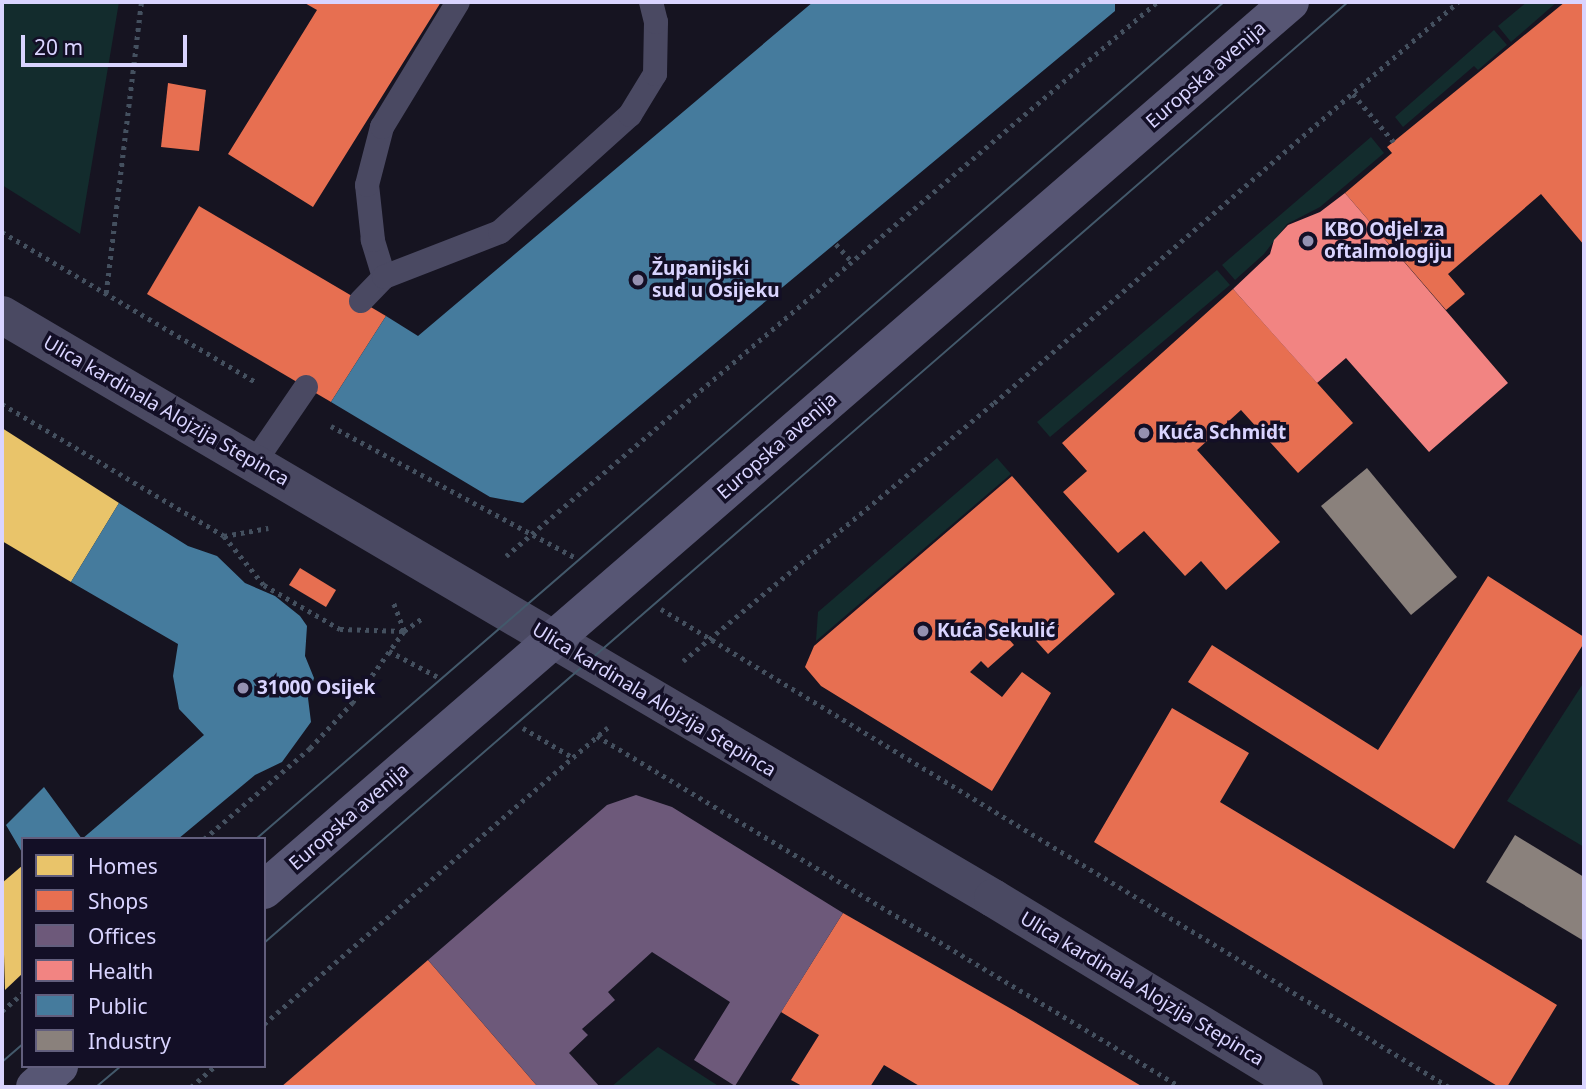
<!DOCTYPE html>
<meta charset="utf-8">
<style>
body{margin:0}
#map{position:relative;width:1586px;height:1089px;overflow:hidden;background:#161421;font-family:"Noto Sans",sans-serif}
div>[style]{position:absolute}
.green>*{inset:0;background:#132c2d}
.homes>*{inset:0;background:#e9c46a}
.shops>*{inset:0;background:#e76f51}
.offices>*{inset:0;background:#6d597a}
.health>*{inset:0;background:#f28482}
.public>*{inset:0;background:#457b9d}
.industry>*{inset:0;background:#8a817c}
.path>*{height:4.5px;margin-top:-2.25px;transform-origin:0;background:repeating-linear-gradient(90deg,#44505f 0 3.5px,transparent 0 8.5px)}
.lane>*{height:24px;margin:-12px;padding:0 12px;transform-origin:12px;border-radius:12px;background:#4a4962}
.street>*{height:38px;margin:-19px;padding:0 19px;transform-origin:19px;border-radius:19px;background:#4a4962}
.secondary>*{height:38px;margin:-19px;padding:0 19px;transform-origin:19px;border-radius:19px;background:#575674}
.tram>*{height:2px;margin:-1px;padding:0 1px;transform-origin:1px;border-radius:1px;background:#43596b}
.dots>*{width:19px;height:19px;translate:-50% -50%;box-sizing:border-box;border:4px solid #130f26;border-radius:50%}
span{translate:-50% -50%;white-space:nowrap;text-align:center;line-height:1.15;-webkit-text-stroke:7px #130f26;paint-order:stroke}
.street-label{font-size:19px;color:#d9d4ff}
.poi-label{font-size:19px;color:#d9d4ff;font-weight:700}
.left{translate:0 -50%;text-align:left}
.frame{position:absolute;inset:0;border:4px solid #d9d4ff;pointer-events:none}
.legend{position:absolute;left:21px;top:837px;width:245px;height:231px;box-sizing:border-box;background:#130f26;border:2px solid #625e7d;margin:0;padding:9px 12px;list-style:none;font-size:21px;color:#d9d4ff}
.legend li{display:flex;align-items:center;gap:14px;height:35px}
.legend b{width:35px;border:2px solid #625e7d}
.scale{position:absolute;left:21px;top:35px;width:166px;height:32px;box-sizing:border-box;border:4px solid #d9d4ff;border-top:0;padding-left:9px;font-size:21px;line-height:24px;white-space:nowrap;color:#d9d4ff;-webkit-text-stroke:5px #130f26;paint-order:stroke}
</style>
<div id="map">
<div class="green">
<div style="clip-path:polygon(2px 2px,119px 2px,80px 234px,2px 185px)"></div>
<div style="clip-path:polygon(1527px 2px,1557px 2px,1511px 42px,1498px 26px)"></div>
<div style="clip-path:polygon(1494px 30px,1507px 45px,1478px 70px,1474px 66px,1403px 127px,1395px 117px)"></div>
<div style="clip-path:polygon(1371px 137px,1384px 153px,1320px 207px,1287px 224px,1264px 254px,1235px 280px,1222px 265px)"></div>
<div style="clip-path:polygon(1217px 270px,1230px 285px,1050px 437px,1037px 422px)"></div>
<div style="clip-path:polygon(997px 458px,1011px 474px,816px 641px,818px 612px)"></div>
<div style="clip-path:polygon(1584px 682px,1584px 847px,1507px 801px)"></div>
<div style="clip-path:polygon(658px 1047px,720px 1087px,611px 1087px)"></div>
</div>
<div class="homes">
<div style="clip-path:polygon(2px 428px,119px 503px,71px 582px,2px 541px)"></div>
<div style="clip-path:polygon(23px 865px,23px 973px,5px 990px,2px 883px)"></div>
</div>
<div class="shops">
<div style="clip-path:polygon(303px 2px,441px 2px,313px 207px,228px 154px,317px 10px)"></div>
<div style="clip-path:polygon(1565px 2px,1584px 2px,1584px 245px,1541px 194px,1448px 274px,1465px 294px,1446px 310px,1345px 193px,1392px 153px,1387px 147px)"></div>
<div style="clip-path:polygon(168px 83px,206px 90px,199px 151px,161px 147px)"></div>
<div style="clip-path:polygon(199px 206px,386px 316px,331px 402px,147px 294px)"></div>
<div style="clip-path:polygon(1233px 289px,1353px 423px,1298px 473px,1241px 410px,1197px 450px,1280px 542px,1226px 590px,1201px 561px,1185px 576px,1144px 531px,1118px 553px,1063px 492px,1087px 471px,1062px 443px)"></div>
<div style="clip-path:polygon(1012px 476px,1115px 594px,1048px 654px,1021px 624px,1007px 637px,1014px 645px,988px 668px,981px 661px,970px 672px,1002px 697px,1022px 672px,1051px 693px,992px 791px,821px 686px,805px 667px,814px 646px)"></div>
<div style="clip-path:polygon(300px 568px,336px 590px,326px 607px,289px 585px)"></div>
<div style="clip-path:polygon(1488px 576px,1584px 637px,1584px 643px,1454px 849px,1188px 682px,1212px 645px,1378px 750px)"></div>
<div style="clip-path:polygon(1172px 708px,1249px 753px,1220px 802px,1557px 1005px,1507px 1087px,1499px 1087px,1094px 842px)"></div>
<div style="clip-path:polygon(843px 913px,1027px 1018px,1143px 1087px,921px 1087px,884px 1065px,870px 1087px,804px 1087px,791px 1080px,819px 1035px,781px 1012px)"></div>
<div style="clip-path:polygon(428px 960px,538px 1087px,281px 1087px)"></div>
</div>
<div class="offices">
<div style="clip-path:polygon(636px 795px,672px 807px,843px 913px,735px 1086px,694px 1060px,730px 1002px,652px 952px,608px 992px,615px 1000px,582px 1029px,588px 1035px,569px 1053px,600px 1087px,538px 1087px,428px 960px,607px 805px)"></div>
</div>
<div class="health">
<div style="clip-path:polygon(1345px 193px,1508px 383px,1429px 452px,1346px 358px,1317px 383px,1233px 289px,1270px 254px,1274px 240px,1288px 225px,1320px 212px)"></div>
</div>
<div class="public">
<div style="clip-path:polygon(813px 2px,1115px 2px,1115px 11px,523px 503px,490px 497px,331px 402px,386px 316px,418px 336px)"></div>
<div style="clip-path:polygon(119px 503px,188px 546px,217px 556px,245px 583px,275px 596px,300px 616px,307px 626px,305px 656px,314px 678px,308px 698px,311px 722px,282px 762px,255px 775px,178px 839px,23px 839px,23px 854px,6px 825px,44px 787px,82px 839px,204px 735px,179px 709px,173px 676px,178px 644px,71px 582px)"></div>
</div>
<div class="industry">
<div style="clip-path:polygon(1367px 468px,1457px 577px,1411px 615px,1321px 506px)"></div>
<div style="clip-path:polygon(1515px 835px,1584px 877px,1584px 941px,1486px 882px)"></div>
</div>
<div class="path">
<div style="left:1353px;top:94px;width:63px;rotate:49.5deg"></div>
<div style="left:2px;top:232px;width:296px;rotate:30.6deg"></div>
<div style="left:836px;top:244px;width:25px;rotate:48deg"></div>
<div style="left:106px;top:293px;width:293px;rotate:-83.1deg"></div>
<div style="left:2px;top:404px;width:258px;rotate:30.7deg"></div>
<div style="left:224px;top:536px;width:63px;rotate:50.8deg"></div>
<div style="left:264px;top:585px;width:88px;rotate:30.1deg"></div>
<div style="left:340px;top:629px;width:64px;rotate:1.8deg"></div>
<div style="left:404px;top:631px;width:30px;rotate:-111deg"></div>
<div style="left:331px;top:426px;width:278px;rotate:28.3deg"></div>
<div style="left:224px;top:536px;width:45px;rotate:-10.3deg"></div>
<div style="left:506px;top:556px;width:855px;rotate:-40.4deg"></div>
<div style="left:661px;top:609px;width:922px;rotate:31.24deg"></div>
<div style="left:389px;top:651px;width:55px;rotate:28deg"></div>
<div style="left:683px;top:661px;width:404px;rotate:-39.7deg"></div>
<div style="left:994px;top:403px;width:613px;rotate:-40.83deg"></div>
<div style="left:523px;top:728px;width:57px;rotate:30.6deg"></div>
<div style="left:597px;top:736px;width:681px;rotate:31.01deg"></div>
<div style="left:204px;top:839px;width:140px;rotate:-40.6deg"></div>
<div style="left:310px;top:748px;width:62px;rotate:-47deg"></div>
<div style="left:352px;top:703px;width:89px;rotate:-54.2deg"></div>
<div style="left:404px;top:631px;width:21px;rotate:-35deg"></div>
<div style="left:2px;top:1011px;width:28px;rotate:-41deg"></div>
<div style="left:264px;top:1024px;width:454px;rotate:-40.8deg"></div>
<div style="left:191px;top:1087px;width:32px;rotate:-41deg"></div>
</div>
<div class="lane">
<div style="left:384px;top:277px;width:39px;rotate:-107deg"></div>
<div style="left:373px;top:240px;width:55px;rotate:-96.2deg"></div>
<div style="left:367px;top:185px;width:60px;rotate:-75.5deg"></div>
<div style="left:382px;top:127px;width:146px;rotate:-58.7deg"></div>
<div style="left:361px;top:301px;width:33px;rotate:-46deg"></div>
<div style="left:384px;top:277px;width:124px;rotate:-21.2deg"></div>
<div style="left:500px;top:232px;width:175px;rotate:-42deg"></div>
<div style="left:630px;top:115px;width:48px;rotate:-58.6deg"></div>
<div style="left:655px;top:74px;width:52px;rotate:-88.9deg"></div>
<div style="left:656px;top:22px;width:21px;rotate:-104deg"></div>
<div style="left:254px;top:463px;width:92px;rotate:-55.6deg"></div>
</div>
<div class="street">
<div style="left:2px;top:315px;width:1150px;rotate:30.47deg"></div>
<div style="left:993px;top:898px;width:364px;rotate:31.3deg"></div>
</div>
<div class="secondary">
<div style="left:264px;top:890px;width:1357px;rotate:-40.88deg"></div>
<div style="left:35px;top:1087px;width:32px;rotate:-41deg"></div>
</div>
<div class="tram">
<div style="left:256px;top:839px;width:1280px;rotate:-40.85deg"></div>
<div style="left:264px;top:943px;width:1435px;rotate:-40.96deg"></div>
<div style="left:2px;top:1062px;width:28px;rotate:-41deg"></div>
<div style="left:96px;top:1087px;width:33px;rotate:-40deg"></div>
</div>
<div class="dots">
<div style="left:1308px;top:241px;background:#9591b1"></div>
<div style="left:638px;top:280px;background:#9591b1"></div>
<div style="left:1144px;top:433px;background:#9591b1"></div>
<div style="left:923px;top:631px;background:#9591b1"></div>
<div style="left:243px;top:688px;background:#9591b1"></div>
</div>
<div class="street-label">
<span style="left:1206px;top:75px;rotate:-41deg">Europska avenija</span>
<span style="left:166px;top:411px;rotate:30deg">Ulica kardinala Alojzija Stepinca</span>
<span style="left:777px;top:446px;rotate:-41deg">Europska avenija</span>
<span style="left:654px;top:700px;rotate:31deg">Ulica kardinala Alojzija Stepinca</span>
<span style="left:349px;top:817px;rotate:-41deg">Europska avenija</span>
<span style="left:1142px;top:989px;rotate:31deg">Ulica kardinala Alojzija Stepinca</span>
</div>
<div class="poi-label">
<span class="left" style="left:1324px;top:241px">KBO Odjel za<br>oftalmologiju</span>
<span class="left" style="left:652px;top:280px">Županijski<br>sud u Osijeku</span>
<span class="left" style="left:1158px;top:433px">Kuća Schmidt</span>
<span class="left" style="left:937px;top:631px">Kuća Sekulić</span>
<span class="left" style="left:257px;top:688px">31000 Osijek</span>
</div>
<div class="frame"></div>
<ul class="legend">
<li><b style="height:19px;background:#e9c46a"></b>Homes</li>
<li><b style="height:19px;background:#e76f51"></b>Shops</li>
<li><b style="height:19px;background:#6d597a"></b>Offices</li>
<li><b style="height:19px;background:#f28482"></b>Health</li>
<li><b style="height:19px;background:#457b9d"></b>Public</li>
<li><b style="height:19px;background:#8a817c"></b>Industry</li>
</ul>
<div class="scale">20 m</div>
</div>
